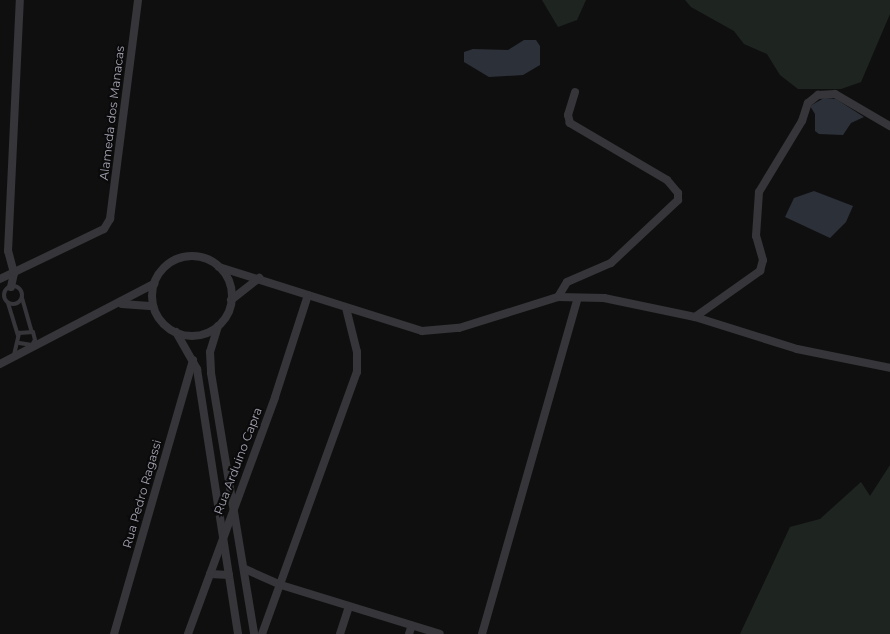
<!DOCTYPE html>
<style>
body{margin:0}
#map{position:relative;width:890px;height:634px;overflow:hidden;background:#100f10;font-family:Montserrat,sans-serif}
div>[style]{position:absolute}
.green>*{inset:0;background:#1e2521}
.water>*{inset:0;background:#2c3039}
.lane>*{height:4px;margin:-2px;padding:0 2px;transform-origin:2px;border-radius:2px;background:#36363a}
.lane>.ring{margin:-2px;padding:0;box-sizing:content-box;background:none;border:4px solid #36363a;border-radius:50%}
.street>*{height:8px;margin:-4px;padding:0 4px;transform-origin:4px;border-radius:4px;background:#36363a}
.street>.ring{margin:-4px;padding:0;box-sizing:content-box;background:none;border:8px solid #36363a;border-radius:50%}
span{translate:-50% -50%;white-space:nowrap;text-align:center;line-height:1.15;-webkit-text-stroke:4px #0b0a0b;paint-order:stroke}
.street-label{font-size:12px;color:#a2a2b0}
</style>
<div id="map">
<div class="green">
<div style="clip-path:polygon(542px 0,586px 0,577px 20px,558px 27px)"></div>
<div style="clip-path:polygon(685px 0,890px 0,890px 14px,861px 82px,841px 89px,798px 89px,780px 75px,767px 54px,744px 44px,734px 31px,691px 7px)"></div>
<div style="clip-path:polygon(890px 465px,890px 634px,740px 634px,790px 527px,820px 519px,861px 482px,870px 496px)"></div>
</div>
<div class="water">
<div style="clip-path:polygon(524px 40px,536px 40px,540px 46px,540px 65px,523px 75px,489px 77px,464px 62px,464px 52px,473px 49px,508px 50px)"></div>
<div style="clip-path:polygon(824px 98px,836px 99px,864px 117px,851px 123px,843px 135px,819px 134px,815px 131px,815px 114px,810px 106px)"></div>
<div style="clip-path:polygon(814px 191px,853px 206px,846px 222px,830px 238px,785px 217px,794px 198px)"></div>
</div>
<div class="lane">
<div class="ring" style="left:4px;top:286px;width:14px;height:14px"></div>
<div style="left:22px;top:298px;width:35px;rotate:74deg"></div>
<div style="left:8px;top:303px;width:34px;rotate:73deg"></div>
<div style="left:14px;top:355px;width:23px;rotate:-77deg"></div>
<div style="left:19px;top:333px;width:14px;rotate:-4deg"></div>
<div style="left:33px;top:332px;width:8px;rotate:76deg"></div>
<div style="left:35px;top:340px;width:6px;rotate:121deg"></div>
<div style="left:32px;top:345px;width:13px;rotate:-171deg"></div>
</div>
<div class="street">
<div class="ring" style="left:152px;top:256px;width:72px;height:72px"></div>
<div style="left:219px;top:267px;width:213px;rotate:17.5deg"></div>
<div style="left:422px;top:331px;width:37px;rotate:-5deg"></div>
<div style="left:459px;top:328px;width:104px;rotate:-17.4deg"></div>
<div style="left:558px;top:297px;width:46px;rotate:1.2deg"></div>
<div style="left:604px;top:298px;width:93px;rotate:11.8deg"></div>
<div style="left:695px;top:317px;width:107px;rotate:17.4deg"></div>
<div style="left:797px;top:349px;width:95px;rotate:11.5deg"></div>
<div style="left:0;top:279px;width:115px;rotate:-25.7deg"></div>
<div style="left:104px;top:229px;width:12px;rotate:-59deg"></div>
<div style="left:110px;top:219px;width:221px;rotate:-82.7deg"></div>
<div style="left:11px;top:287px;width:14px;rotate:-78deg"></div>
<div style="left:14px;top:273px;width:23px;rotate:-105deg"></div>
<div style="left:8px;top:251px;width:251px;rotate:-87.3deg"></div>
<div style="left:558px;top:297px;width:17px;rotate:-59deg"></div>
<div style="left:567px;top:282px;width:48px;rotate:-23.4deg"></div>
<div style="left:611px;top:263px;width:92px;rotate:-43.2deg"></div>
<div style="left:678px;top:200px;width:7px;rotate:-90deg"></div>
<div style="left:678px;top:193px;width:17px;rotate:-130deg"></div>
<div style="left:667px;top:180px;width:113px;rotate:-149.6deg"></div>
<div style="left:570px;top:123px;width:8px;rotate:-104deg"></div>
<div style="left:568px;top:115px;width:24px;rotate:-73deg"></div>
<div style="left:231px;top:300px;width:36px;rotate:-38deg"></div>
<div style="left:122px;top:304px;width:31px;rotate:4deg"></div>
<div style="left:695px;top:317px;width:80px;rotate:-35.3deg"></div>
<div style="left:760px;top:271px;width:11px;rotate:-75deg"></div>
<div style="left:763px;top:260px;width:25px;rotate:-106deg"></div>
<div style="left:756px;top:236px;width:44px;rotate:-86.1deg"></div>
<div style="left:759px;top:192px;width:83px;rotate:-58.8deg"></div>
<div style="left:802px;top:121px;width:19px;rotate:-72deg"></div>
<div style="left:808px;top:103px;width:13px;rotate:-39deg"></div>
<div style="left:818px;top:95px;width:17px;rotate:-3deg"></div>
<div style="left:835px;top:94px;width:64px;rotate:30.2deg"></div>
<div style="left:218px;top:326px;width:27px;rotate:107deg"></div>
<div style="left:210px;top:352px;width:21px;rotate:87deg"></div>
<div style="left:211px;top:373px;width:265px;rotate:80.6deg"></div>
<div style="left:176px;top:332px;width:43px;rotate:60.4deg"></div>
<div style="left:197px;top:369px;width:268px;rotate:81.2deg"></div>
<div style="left:0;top:364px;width:174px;rotate:-27.5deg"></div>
<div style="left:245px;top:569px;width:39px;rotate:24deg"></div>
<div style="left:281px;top:585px;width:166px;rotate:17.1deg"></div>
<div style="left:210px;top:574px;width:19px;rotate:3deg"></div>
<div style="left:114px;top:634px;width:285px;rotate:-73.9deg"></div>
<div style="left:188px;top:634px;width:252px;rotate:-69.8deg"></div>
<div style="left:275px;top:397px;width:107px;rotate:-72.1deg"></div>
<div style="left:262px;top:634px;width:279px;rotate:-70.1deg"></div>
<div style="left:357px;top:372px;width:20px;rotate:-90deg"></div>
<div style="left:357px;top:352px;width:45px;rotate:-104deg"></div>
<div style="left:340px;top:634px;width:29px;rotate:-72deg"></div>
<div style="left:409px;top:634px;width:9px;rotate:-72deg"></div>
<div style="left:482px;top:634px;width:349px;rotate:-74.1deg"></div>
</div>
<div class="street-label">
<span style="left:112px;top:113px;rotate:-83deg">Alameda dos Manacas</span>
<span style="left:238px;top:461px;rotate:-69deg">Rua Arduino Capra</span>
<span style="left:142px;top:494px;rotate:-74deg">Rua Pedro Ragassi</span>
</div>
</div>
